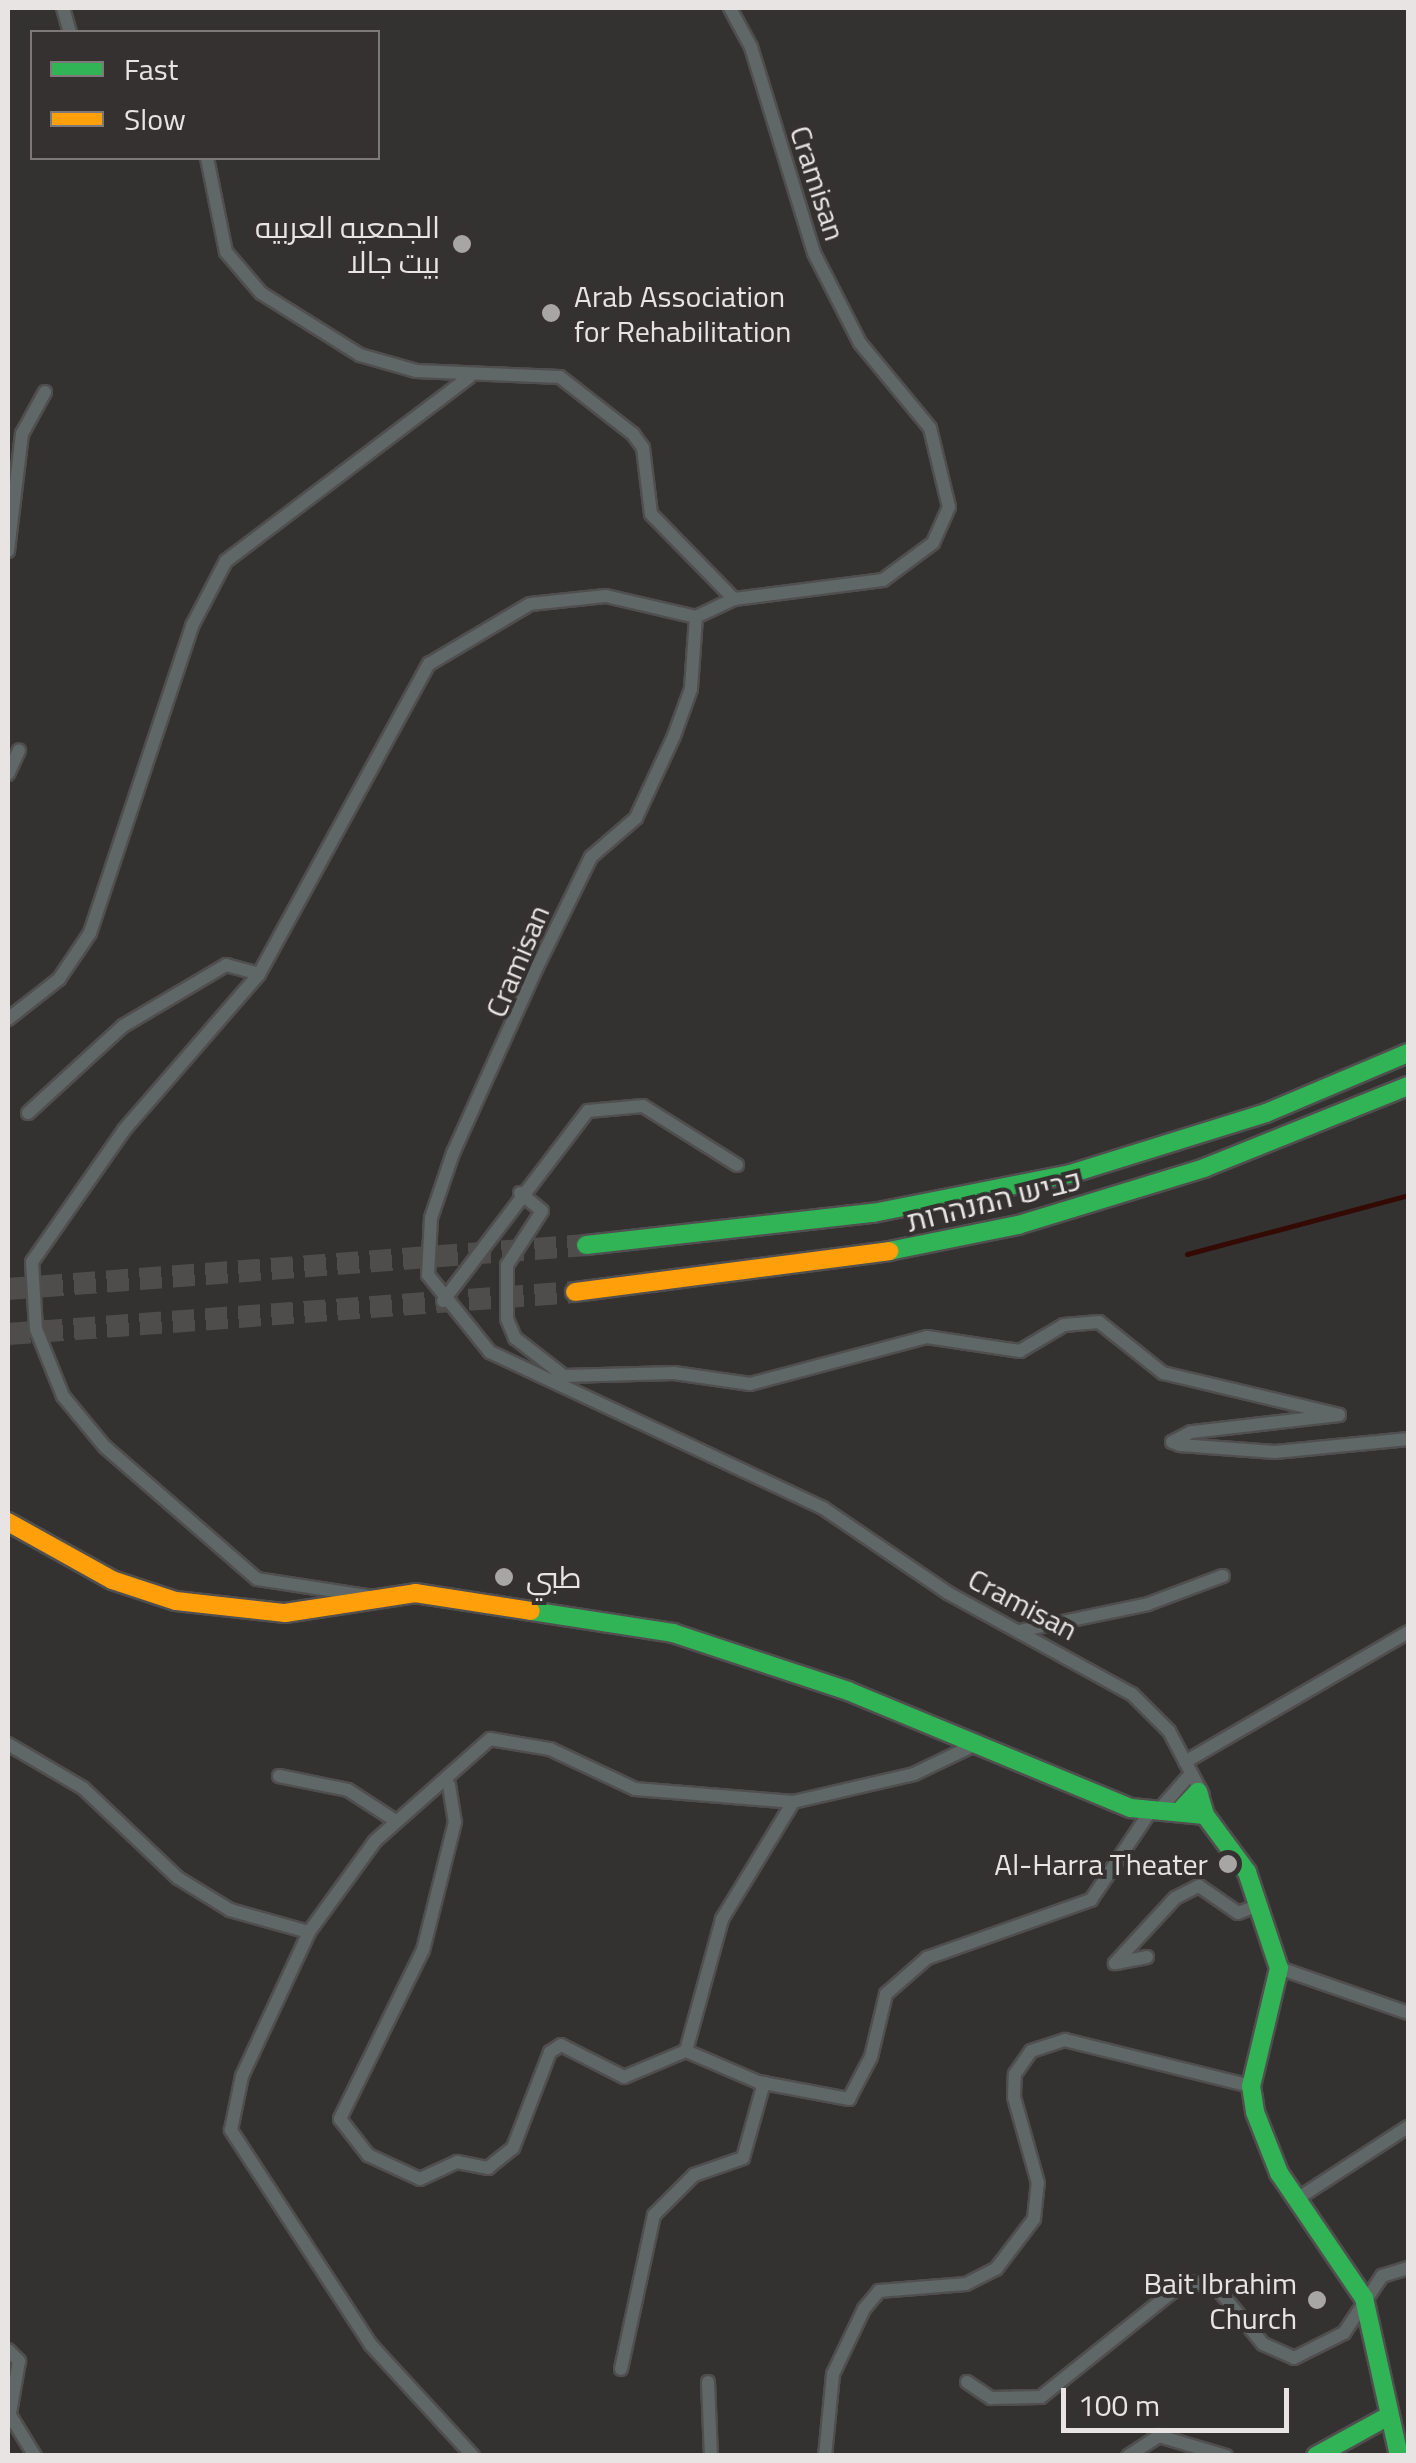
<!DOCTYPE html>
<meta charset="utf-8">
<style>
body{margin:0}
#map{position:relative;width:1416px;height:2463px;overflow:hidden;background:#343231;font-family:"Titillium Web",Cairo,Heebo,sans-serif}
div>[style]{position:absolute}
.stream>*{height:5px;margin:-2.5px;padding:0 2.5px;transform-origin:2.5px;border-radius:2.5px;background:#340a04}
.highway-tunnel>*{height:22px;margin-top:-11px;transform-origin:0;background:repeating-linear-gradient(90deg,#4f4d4c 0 22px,transparent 0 33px)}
.roads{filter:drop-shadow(2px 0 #504e4e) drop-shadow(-2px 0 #504e4e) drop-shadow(0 2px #504e4e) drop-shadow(0 -2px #504e4e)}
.street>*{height:12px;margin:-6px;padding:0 6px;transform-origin:6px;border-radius:6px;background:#5f6867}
.fast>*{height:18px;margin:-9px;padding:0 9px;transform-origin:9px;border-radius:9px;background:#30b455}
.slow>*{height:18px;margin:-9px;padding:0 9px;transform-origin:9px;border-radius:9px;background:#ff9f0a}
.dots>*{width:28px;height:28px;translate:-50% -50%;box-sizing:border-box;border:5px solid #353130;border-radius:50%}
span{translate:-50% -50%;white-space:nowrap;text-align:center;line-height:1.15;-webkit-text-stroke:8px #353130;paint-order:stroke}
.street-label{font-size:30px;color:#e7e4e3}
.poi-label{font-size:30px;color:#e7e4e3}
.right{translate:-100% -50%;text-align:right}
.left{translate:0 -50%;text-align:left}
.frame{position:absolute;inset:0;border:10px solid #e7e4e3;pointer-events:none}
.legend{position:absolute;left:30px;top:30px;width:350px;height:130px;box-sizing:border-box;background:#353130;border:2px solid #7c7978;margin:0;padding:12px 18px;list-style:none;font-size:30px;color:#e7e4e3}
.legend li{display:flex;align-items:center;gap:20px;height:50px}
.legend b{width:50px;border:2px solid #7c7978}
.scale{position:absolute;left:1061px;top:2388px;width:228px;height:45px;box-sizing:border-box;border:5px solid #e7e4e3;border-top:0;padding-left:12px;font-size:30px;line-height:35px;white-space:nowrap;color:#e7e4e3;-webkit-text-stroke:8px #353130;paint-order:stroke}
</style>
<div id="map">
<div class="stream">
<div style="left:1187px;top:1254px;width:229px;rotate:-14.9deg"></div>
</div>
<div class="highway-tunnel">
<div style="left:8px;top:1289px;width:580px;rotate:-4.35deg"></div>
<div style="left:8px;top:1334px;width:569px;rotate:-4.24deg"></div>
</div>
<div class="roads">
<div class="street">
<div style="left:63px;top:8px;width:25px;rotate:74deg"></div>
<div style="left:730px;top:8px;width:44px;rotate:61.7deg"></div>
<div style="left:751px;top:47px;width:215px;rotate:73deg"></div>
<div style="left:814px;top:253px;width:101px;rotate:62.9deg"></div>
<div style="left:860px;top:343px;width:110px;rotate:50.5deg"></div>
<div style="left:930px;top:428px;width:81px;rotate:76.5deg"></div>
<div style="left:949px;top:507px;width:39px;rotate:114deg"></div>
<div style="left:933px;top:543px;width:62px;rotate:143.5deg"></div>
<div style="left:883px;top:580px;width:150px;rotate:172.7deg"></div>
<div style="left:734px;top:599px;width:42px;rotate:154.7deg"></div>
<div style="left:696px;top:617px;width:72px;rotate:94deg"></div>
<div style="left:691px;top:689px;width:50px;rotate:109.9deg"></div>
<div style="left:674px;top:736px;width:90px;rotate:114.9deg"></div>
<div style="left:636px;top:818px;width:60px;rotate:139.1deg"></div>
<div style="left:591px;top:857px;width:123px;rotate:116.1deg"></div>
<div style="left:537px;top:967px;width:204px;rotate:114.3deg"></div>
<div style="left:453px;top:1153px;width:69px;rotate:108.7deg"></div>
<div style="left:431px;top:1218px;width:57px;rotate:93deg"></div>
<div style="left:428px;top:1275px;width:99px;rotate:51.2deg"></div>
<div style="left:490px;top:1352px;width:368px;rotate:25.1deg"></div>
<div style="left:823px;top:1508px;width:151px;rotate:34.2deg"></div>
<div style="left:948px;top:1593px;width:210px;rotate:28.8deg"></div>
<div style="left:1132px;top:1694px;width:52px;rotate:45deg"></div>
<div style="left:1169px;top:1731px;width:72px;rotate:62deg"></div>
<div style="left:207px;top:158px;width:96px;rotate:78.6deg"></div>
<div style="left:226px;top:252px;width:54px;rotate:49.5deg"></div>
<div style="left:261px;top:293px;width:117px;rotate:32.1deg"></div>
<div style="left:360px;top:355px;width:58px;rotate:15.9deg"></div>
<div style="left:416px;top:371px;width:144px;rotate:2.4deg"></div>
<div style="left:560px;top:377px;width:93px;rotate:38deg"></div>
<div style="left:633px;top:434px;width:17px;rotate:54deg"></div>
<div style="left:643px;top:448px;width:66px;rotate:83.1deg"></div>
<div style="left:651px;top:514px;width:119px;rotate:45.7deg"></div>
<div style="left:8px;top:551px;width:118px;rotate:-83.2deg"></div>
<div style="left:22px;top:434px;width:48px;rotate:-61.3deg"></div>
<div style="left:8px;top:774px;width:26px;rotate:-65deg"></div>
<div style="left:8px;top:1019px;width:65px;rotate:-38.1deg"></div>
<div style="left:59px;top:979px;width:55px;rotate:-56deg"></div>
<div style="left:90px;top:933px;width:324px;rotate:-71.6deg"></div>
<div style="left:192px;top:626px;width:73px;rotate:-62.4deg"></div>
<div style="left:226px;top:561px;width:305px;rotate:-37.1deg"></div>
<div style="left:28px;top:1113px;width:129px;rotate:-42.5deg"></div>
<div style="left:123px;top:1026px;width:120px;rotate:-30.6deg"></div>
<div style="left:226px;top:965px;width:34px;rotate:15deg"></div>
<div style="left:520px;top:1193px;width:28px;rotate:39deg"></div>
<div style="left:542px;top:1211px;width:64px;rotate:122.9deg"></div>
<div style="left:507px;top:1265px;width:54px;rotate:90deg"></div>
<div style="left:507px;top:1319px;width:21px;rotate:67deg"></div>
<div style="left:515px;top:1338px;width:62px;rotate:37.8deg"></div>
<div style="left:564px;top:1376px;width:110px;rotate:-1.6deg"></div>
<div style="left:674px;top:1373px;width:77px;rotate:8.2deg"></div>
<div style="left:750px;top:1384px;width:183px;rotate:-14.9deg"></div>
<div style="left:927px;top:1337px;width:94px;rotate:8.6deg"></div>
<div style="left:1020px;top:1351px;width:51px;rotate:-30.6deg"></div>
<div style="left:1064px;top:1325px;width:35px;rotate:-5deg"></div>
<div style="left:1099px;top:1322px;width:82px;rotate:38.6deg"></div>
<div style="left:1163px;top:1373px;width:181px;rotate:13.4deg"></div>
<div style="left:1339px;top:1415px;width:149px;rotate:173.4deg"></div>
<div style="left:1191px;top:1432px;width:21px;rotate:152deg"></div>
<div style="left:1172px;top:1442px;width:9px;rotate:21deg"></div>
<div style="left:1180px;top:1445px;width:95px;rotate:4.2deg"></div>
<div style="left:1275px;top:1452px;width:134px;rotate:-5.6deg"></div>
<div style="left:443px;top:1301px;width:239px;rotate:-52.7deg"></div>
<div style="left:588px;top:1111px;width:55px;rotate:-5.2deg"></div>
<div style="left:643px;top:1106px;width:111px;rotate:32.1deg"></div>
<div style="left:367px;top:1596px;width:111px;rotate:-171.2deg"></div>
<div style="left:257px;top:1579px;width:201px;rotate:-139deg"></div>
<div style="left:105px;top:1447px;width:66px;rotate:-129.5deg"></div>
<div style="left:63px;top:1396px;width:72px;rotate:-111.9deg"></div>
<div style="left:36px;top:1329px;width:67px;rotate:-93.4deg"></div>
<div style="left:32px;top:1262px;width:161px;rotate:-55.1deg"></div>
<div style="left:124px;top:1130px;width:206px;rotate:-49.1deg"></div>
<div style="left:259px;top:974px;width:354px;rotate:-61.3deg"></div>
<div style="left:429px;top:664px;width:117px;rotate:-30.7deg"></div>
<div style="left:530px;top:604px;width:76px;rotate:-6deg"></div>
<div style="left:606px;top:596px;width:92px;rotate:13.1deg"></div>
<div style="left:1019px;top:1631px;width:132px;rotate:-11.8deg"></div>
<div style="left:1148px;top:1604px;width:80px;rotate:-20.5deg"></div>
<div style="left:8px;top:1744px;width:87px;rotate:30.4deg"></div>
<div style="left:83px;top:1788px;width:131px;rotate:43.5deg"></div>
<div style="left:178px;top:1878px;width:61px;rotate:31.6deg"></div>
<div style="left:230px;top:1910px;width:82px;rotate:15.6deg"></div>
<div style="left:1185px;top:1762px;width:258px;rotate:-30.2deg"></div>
<div style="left:279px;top:1776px;width:70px;rotate:11.5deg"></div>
<div style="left:348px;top:1790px;width:57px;rotate:32.9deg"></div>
<div style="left:449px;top:1785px;width:37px;rotate:81deg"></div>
<div style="left:455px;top:1822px;width:132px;rotate:104deg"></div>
<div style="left:423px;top:1950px;width:188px;rotate:116.2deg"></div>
<div style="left:340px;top:2119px;width:46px;rotate:52.1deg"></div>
<div style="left:368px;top:2155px;width:57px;rotate:24.8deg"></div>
<div style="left:420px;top:2179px;width:41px;rotate:-24.7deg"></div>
<div style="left:457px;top:2162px;width:32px;rotate:11deg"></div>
<div style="left:488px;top:2168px;width:32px;rotate:-39deg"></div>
<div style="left:513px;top:2148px;width:103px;rotate:-68.9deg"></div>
<div style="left:550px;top:2052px;width:13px;rotate:-32deg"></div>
<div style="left:561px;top:2045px;width:71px;rotate:26.9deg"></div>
<div style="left:624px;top:2077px;width:67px;rotate:-22.8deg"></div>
<div style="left:686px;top:2051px;width:78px;rotate:23.3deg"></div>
<div style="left:758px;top:2082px;width:93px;rotate:10.6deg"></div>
<div style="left:849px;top:2099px;width:47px;rotate:-62.4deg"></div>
<div style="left:871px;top:2057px;width:65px;rotate:-76.6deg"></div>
<div style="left:886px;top:1994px;width:55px;rotate:-41.3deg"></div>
<div style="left:927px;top:1958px;width:174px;rotate:-19.5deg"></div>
<div style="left:1091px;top:1900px;width:110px;rotate:-56.2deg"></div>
<div style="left:1160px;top:1809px;width:41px;rotate:-48.9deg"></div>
<div style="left:1147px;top:1957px;width:33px;rotate:169deg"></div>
<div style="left:1115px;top:1963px;width:88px;rotate:-47.3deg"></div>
<div style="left:1175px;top:1898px;width:27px;rotate:-27deg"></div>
<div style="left:1199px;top:1886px;width:47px;rotate:34.7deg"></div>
<div style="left:1238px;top:1913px;width:22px;rotate:-21deg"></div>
<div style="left:1279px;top:1968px;width:137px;rotate:19.2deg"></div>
<div style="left:686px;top:2051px;width:137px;rotate:-74.7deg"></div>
<div style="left:722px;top:1919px;width:137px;rotate:-58.7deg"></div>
<div style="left:1297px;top:2199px;width:132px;rotate:-33deg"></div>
<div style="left:8px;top:2350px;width:16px;rotate:45deg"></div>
<div style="left:19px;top:2361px;width:53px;rotate:99.8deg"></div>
<div style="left:621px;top:2369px;width:157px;rotate:-77.9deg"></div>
<div style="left:654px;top:2215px;width:57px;rotate:-45deg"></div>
<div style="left:694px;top:2175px;width:52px;rotate:-19.1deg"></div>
<div style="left:743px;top:2158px;width:78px;rotate:-74.4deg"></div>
<div style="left:708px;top:2382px;width:74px;rotate:87.7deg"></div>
<div style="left:967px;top:2382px;width:29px;rotate:34deg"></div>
<div style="left:991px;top:2398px;width:50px;rotate:-1.1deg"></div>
<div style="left:1041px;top:2397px;width:186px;rotate:-38.7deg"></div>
<div style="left:1186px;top:2281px;width:32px;rotate:13deg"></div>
<div style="left:1217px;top:2288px;width:72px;rotate:50.6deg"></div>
<div style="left:1263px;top:2344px;width:34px;rotate:24deg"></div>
<div style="left:1294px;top:2358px;width:56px;rotate:-26.6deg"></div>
<div style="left:1344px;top:2333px;width:69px;rotate:-56.3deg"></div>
<div style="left:1382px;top:2276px;width:27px;rotate:-17deg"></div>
<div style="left:8px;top:2412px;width:52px;rotate:58.5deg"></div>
<div style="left:473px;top:2456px;width:151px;rotate:-132.6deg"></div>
<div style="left:371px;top:2345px;width:257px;rotate:-123.1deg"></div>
<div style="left:231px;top:2130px;width:55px;rotate:-78.5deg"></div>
<div style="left:242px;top:2076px;width:159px;rotate:-65deg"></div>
<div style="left:309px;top:1932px;width:112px;rotate:-54deg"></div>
<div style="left:375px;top:1841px;width:154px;rotate:-41.6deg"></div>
<div style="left:490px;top:1739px;width:61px;rotate:9.5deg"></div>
<div style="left:550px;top:1749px;width:94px;rotate:25.2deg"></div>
<div style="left:635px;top:1789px;width:159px;rotate:4.7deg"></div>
<div style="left:793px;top:1802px;width:124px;rotate:-13deg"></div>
<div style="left:914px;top:1774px;width:60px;rotate:-25.7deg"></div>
<div style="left:825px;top:2456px;width:82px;rotate:-84.4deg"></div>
<div style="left:833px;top:2374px;width:72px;rotate:-64.5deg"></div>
<div style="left:864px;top:2309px;width:23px;rotate:-50deg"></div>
<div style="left:879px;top:2291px;width:87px;rotate:-4.6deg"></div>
<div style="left:966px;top:2284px;width:34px;rotate:-27deg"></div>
<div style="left:996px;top:2269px;width:63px;rotate:-52.8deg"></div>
<div style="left:1034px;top:2219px;width:36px;rotate:-84deg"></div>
<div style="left:1038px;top:2183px;width:89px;rotate:-105.6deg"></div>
<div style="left:1014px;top:2097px;width:23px;rotate:-88deg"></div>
<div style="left:1015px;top:2074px;width:28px;rotate:-55deg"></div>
<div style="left:1031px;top:2051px;width:36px;rotate:-18deg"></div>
<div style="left:1065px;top:2040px;width:192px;rotate:13.9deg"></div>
<div style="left:1128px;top:2456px;width:37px;rotate:-33deg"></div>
<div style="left:1159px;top:2436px;width:70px;rotate:16.6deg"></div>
</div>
<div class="fast">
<div style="left:586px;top:1245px;width:289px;rotate:-6.4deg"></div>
<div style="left:873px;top:1213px;width:201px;rotate:-11.2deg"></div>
<div style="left:1070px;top:1174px;width:205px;rotate:-17.3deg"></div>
<div style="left:1266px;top:1113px;width:154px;rotate:-22.9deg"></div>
<div style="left:889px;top:1251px;width:132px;rotate:-11.4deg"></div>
<div style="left:1018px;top:1225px;width:195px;rotate:-17deg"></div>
<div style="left:1204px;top:1168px;width:220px;rotate:-21.9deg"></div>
<div style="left:531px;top:1611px;width:144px;rotate:8.8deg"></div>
<div style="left:673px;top:1633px;width:184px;rotate:18.3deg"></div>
<div style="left:848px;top:1691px;width:306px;rotate:22.5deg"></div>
<div style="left:1131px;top:1808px;width:74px;rotate:5.4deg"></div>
<div style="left:1181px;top:1810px;width:25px;rotate:-47deg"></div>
<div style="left:1198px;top:1792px;width:24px;rotate:73deg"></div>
<div style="left:1205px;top:1815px;width:71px;rotate:53.6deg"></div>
<div style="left:1247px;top:1872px;width:101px;rotate:71.6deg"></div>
<div style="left:1279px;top:1968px;width:121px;rotate:103.3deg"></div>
<div style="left:1251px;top:2086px;width:26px;rotate:81deg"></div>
<div style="left:1255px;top:2112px;width:66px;rotate:68.5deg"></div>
<div style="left:1279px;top:2173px;width:151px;rotate:55.8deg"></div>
<div style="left:1364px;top:2298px;width:162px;rotate:77.5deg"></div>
<div style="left:1316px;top:2456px;width:81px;rotate:-28.8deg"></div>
</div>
<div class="slow">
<div style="left:575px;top:1292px;width:317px;rotate:-7.4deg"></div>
<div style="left:8px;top:1522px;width:119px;rotate:29.1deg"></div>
<div style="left:112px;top:1580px;width:67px;rotate:18.2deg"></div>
<div style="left:176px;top:1601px;width:110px;rotate:6.3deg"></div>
<div style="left:285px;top:1613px;width:132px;rotate:-8.7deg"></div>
<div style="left:415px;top:1593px;width:117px;rotate:8.8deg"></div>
</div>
</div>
<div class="dots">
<div style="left:462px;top:244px;background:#a8a6a5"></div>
<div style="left:551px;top:313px;background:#a8a6a5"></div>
<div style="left:504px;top:1577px;background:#a8a6a5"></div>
<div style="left:1228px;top:1864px;background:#a8a6a5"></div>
<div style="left:1317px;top:2300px;background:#a8a6a5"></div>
</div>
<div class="street-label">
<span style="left:818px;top:183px;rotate:72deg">Cramisan</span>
<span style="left:517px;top:961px;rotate:-67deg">Cramisan</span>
<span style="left:994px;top:1200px;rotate:-14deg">כביש המנהרות</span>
<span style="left:1023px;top:1604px;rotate:28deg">Cramisan</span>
</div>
<div class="poi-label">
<span class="right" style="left:440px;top:244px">الجمعيه العربيه<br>بيت جالا</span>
<span class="left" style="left:574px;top:313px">Arab Association<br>for Rehabilitation</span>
<span class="left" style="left:526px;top:1577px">طبي</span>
<span class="right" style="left:1208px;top:1864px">Al-Harra Theater</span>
<span class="right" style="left:1297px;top:2300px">Bait Ibrahim<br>Church</span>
</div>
<div class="frame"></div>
<ul class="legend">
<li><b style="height:12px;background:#30b455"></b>Fast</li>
<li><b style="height:12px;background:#ff9f0a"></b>Slow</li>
</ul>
<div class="scale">100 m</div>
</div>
